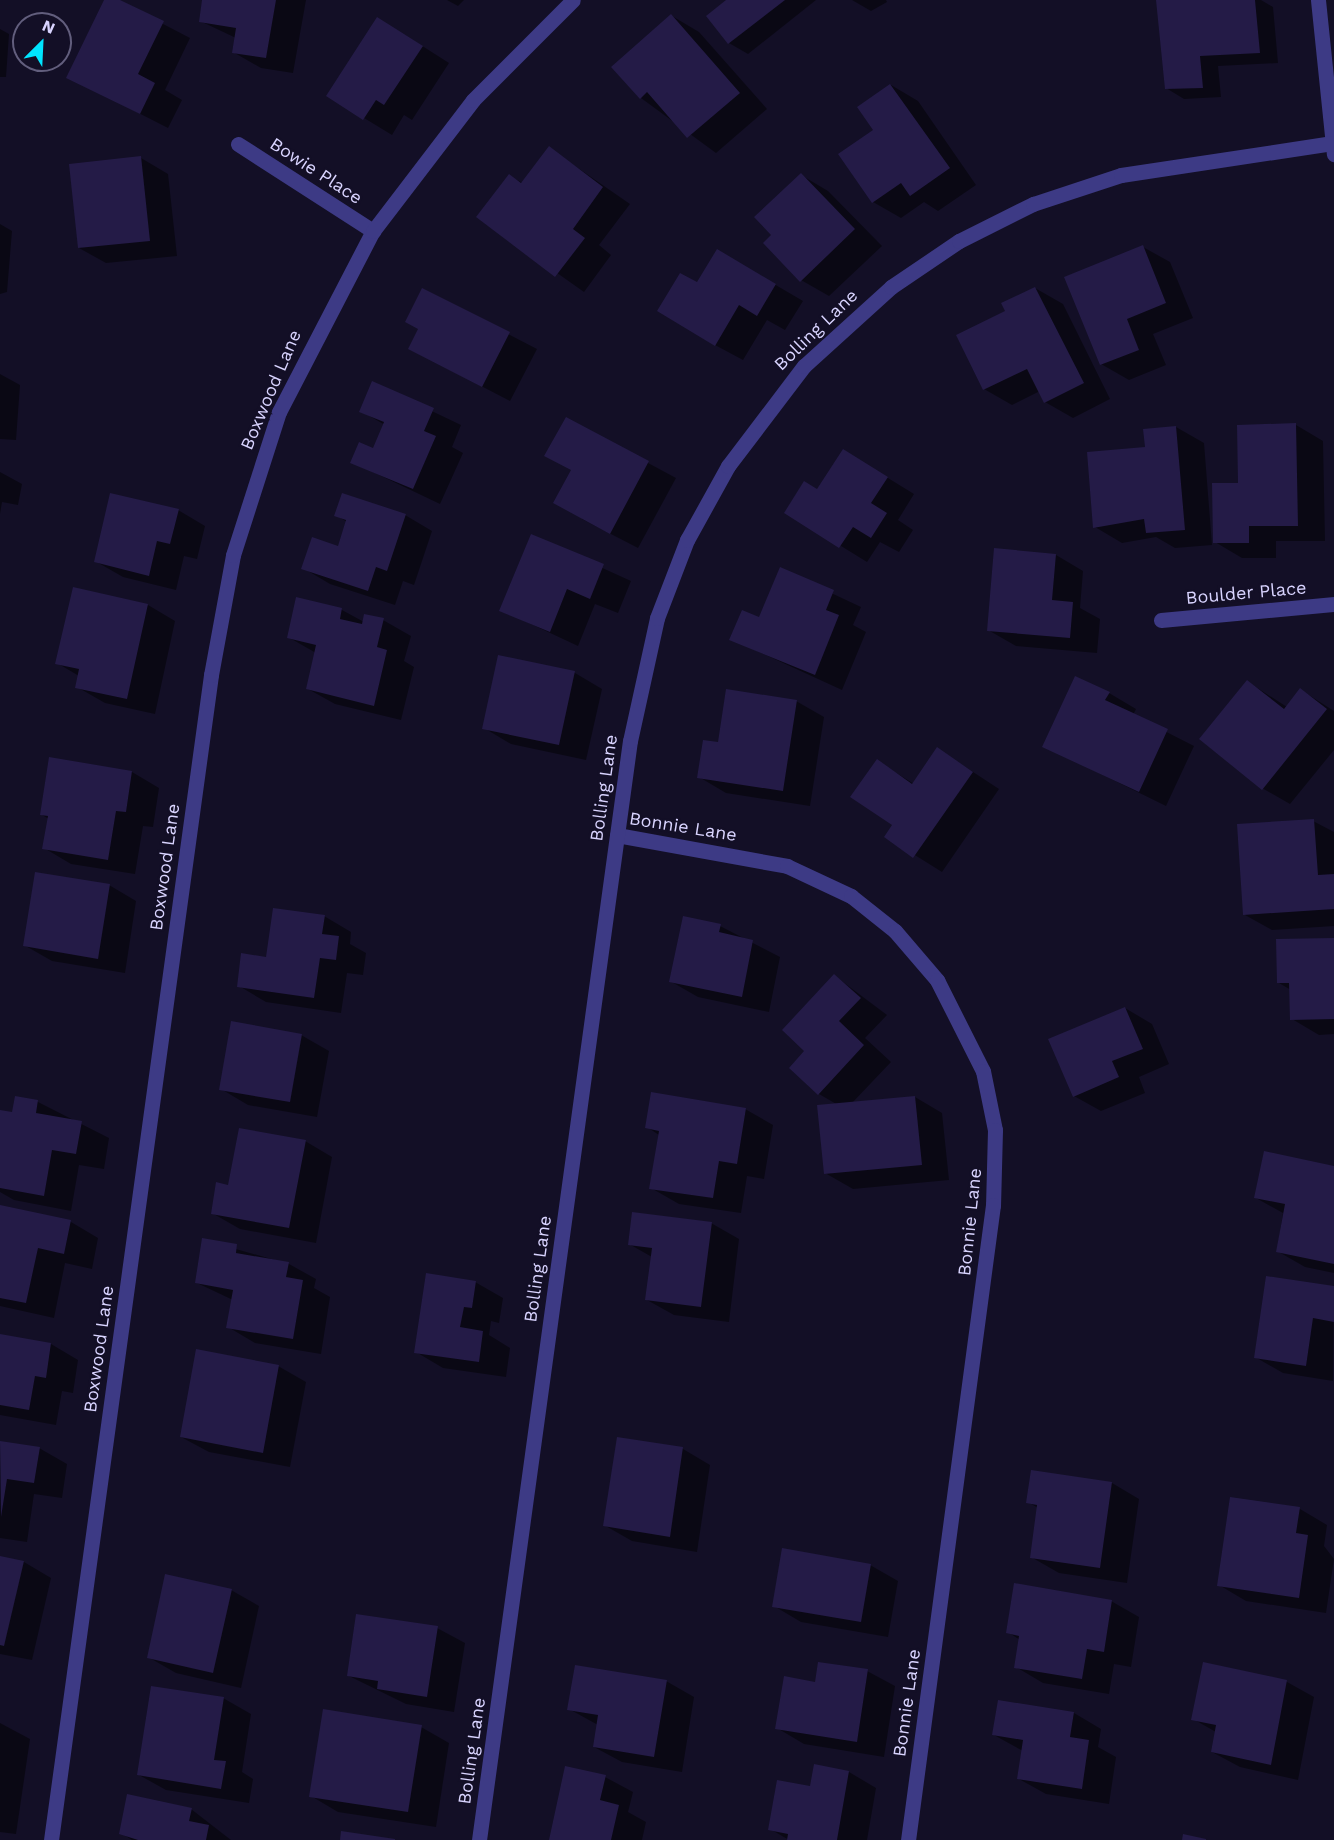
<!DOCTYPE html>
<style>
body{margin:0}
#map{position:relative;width:1334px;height:1840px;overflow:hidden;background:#130f26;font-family:"Work Sans",sans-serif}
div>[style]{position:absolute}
.shadow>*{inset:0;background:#0007}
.building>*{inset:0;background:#241b47}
.minor>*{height:15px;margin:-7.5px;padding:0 7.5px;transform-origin:7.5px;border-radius:7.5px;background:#3d3a85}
span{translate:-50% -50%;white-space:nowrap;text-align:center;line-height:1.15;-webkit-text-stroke:4.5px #130f26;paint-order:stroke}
.street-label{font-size:18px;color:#d9d4ff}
.north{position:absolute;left:12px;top:12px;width:60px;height:60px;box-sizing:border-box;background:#130f26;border:2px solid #625e7d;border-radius:50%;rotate:24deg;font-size:16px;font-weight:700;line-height:24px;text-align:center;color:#d9d4ff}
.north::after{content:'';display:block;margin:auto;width:21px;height:27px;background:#00e5ff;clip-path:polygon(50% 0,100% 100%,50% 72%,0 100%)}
</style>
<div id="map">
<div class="shadow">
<div style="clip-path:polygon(106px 0,117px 0,190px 38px,165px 90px,182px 100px,168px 128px,68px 77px)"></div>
<div style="clip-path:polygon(204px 0,306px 0,293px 73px,261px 68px,233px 52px,236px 38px,200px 21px)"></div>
<div style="clip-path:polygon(447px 0,464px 0,458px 6px)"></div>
<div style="clip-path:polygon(728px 0,816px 0,748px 54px,729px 43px,708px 16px)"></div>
<div style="clip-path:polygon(852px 0,886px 0,887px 2px,871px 11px)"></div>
<div style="clip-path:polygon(1157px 0,1261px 0,1273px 7px,1278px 63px,1218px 66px,1221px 97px,1184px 99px,1166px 88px)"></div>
<div style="clip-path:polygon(672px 16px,699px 32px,767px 109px,716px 153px,641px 98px)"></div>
<div style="clip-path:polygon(0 29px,9px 34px,6px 77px,0 77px)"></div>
<div style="clip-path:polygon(405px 35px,449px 63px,412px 120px,404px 115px,392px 135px,328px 96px)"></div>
<div style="clip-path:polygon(891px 85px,918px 101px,976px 185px,938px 211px,924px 202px,901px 218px,873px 202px,875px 131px)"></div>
<div style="clip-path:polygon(549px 148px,630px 204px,599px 245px,611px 255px,584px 292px,478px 217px,509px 176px,523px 183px)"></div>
<div style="clip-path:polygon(141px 158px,168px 174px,177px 256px,106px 263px,79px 248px)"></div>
<div style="clip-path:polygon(801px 175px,828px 191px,882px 246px,829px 296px,801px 280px,773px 235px)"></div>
<div style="clip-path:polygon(0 224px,12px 231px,7px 292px,0 294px)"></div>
<div style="clip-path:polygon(1143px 247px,1170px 262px,1193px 318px,1153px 334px,1166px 365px,1129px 380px,1101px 364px)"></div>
<div style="clip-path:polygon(745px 267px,803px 301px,785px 330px,767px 320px,743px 360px,715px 345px,697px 284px)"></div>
<div style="clip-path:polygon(1035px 288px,1063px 304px,1110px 399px,1073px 418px,1045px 402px,1040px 391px,1012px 405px,984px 389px,958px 336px,1007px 312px)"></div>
<div style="clip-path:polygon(422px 290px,537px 349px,510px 401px,410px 349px,420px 329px)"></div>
<div style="clip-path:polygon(0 374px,20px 385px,16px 440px,0 439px)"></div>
<div style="clip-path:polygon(373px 383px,461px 425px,452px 447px,463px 453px,440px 504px,352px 462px,374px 450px,385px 425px,361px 411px)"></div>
<div style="clip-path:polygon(566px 419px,676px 478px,638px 548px,582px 519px)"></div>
<div style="clip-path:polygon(1296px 425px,1323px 441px,1325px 541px,1276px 541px,1276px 558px,1242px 558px,1215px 542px,1239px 484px)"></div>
<div style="clip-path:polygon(1176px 427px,1204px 443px,1212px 545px,1175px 548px,1156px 537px,1122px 543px,1095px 527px,1146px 449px,1145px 430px)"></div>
<div style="clip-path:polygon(870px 467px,914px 494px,898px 520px,913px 530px,899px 552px,880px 542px,867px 562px,786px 512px)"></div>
<div style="clip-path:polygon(0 472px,22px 484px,18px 505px,2px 502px,0 514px)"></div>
<div style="clip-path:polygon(178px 510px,205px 526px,197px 559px,184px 556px,176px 590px,123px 577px,95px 561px)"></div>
<div style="clip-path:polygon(336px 515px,405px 515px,432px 531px,414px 585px,403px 581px,395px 605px,330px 584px,303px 568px,339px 547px,347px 522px)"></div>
<div style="clip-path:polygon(532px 536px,631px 581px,618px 613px,595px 604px,578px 646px,501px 610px)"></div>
<div style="clip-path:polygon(1056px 555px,1083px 571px,1080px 608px,1100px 619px,1097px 653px,1016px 646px,988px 630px)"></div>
<div style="clip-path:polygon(780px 569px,861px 607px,853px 625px,866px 632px,842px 690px,731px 639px,759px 619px)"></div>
<div style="clip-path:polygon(297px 599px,342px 610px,364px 622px,383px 620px,411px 636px,404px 661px,414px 667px,401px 720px,335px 704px,308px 689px,316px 653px,288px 637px)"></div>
<div style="clip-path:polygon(148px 605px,175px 621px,155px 714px,105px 703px,77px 687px,79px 676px,57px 663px)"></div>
<div style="clip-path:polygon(499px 657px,575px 673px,602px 689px,586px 760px,511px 744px,484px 728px)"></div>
<div style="clip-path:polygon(1248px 682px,1287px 707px,1301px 690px,1334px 711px,1334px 750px,1290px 804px,1262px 788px)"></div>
<div style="clip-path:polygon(1109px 693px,1136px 709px,1133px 715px,1194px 746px,1166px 806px,1044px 746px)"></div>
<div style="clip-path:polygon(796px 701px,824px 717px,810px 806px,726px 793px,699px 777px,719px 744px)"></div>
<div style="clip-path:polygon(938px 749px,999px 789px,942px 872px,886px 837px,894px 825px,877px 761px,914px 784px)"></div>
<div style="clip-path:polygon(51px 759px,132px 772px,159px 788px,153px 827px,143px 826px,135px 874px,71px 864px,44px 848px,49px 819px,42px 815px)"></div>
<div style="clip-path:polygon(1313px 821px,1334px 832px,1334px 926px,1272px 930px,1245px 915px)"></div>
<div style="clip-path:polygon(109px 885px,136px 901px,125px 973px,52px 961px,24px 945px)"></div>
<div style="clip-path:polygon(324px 916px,351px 932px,350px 944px,366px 953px,363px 975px,347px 973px,341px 1013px,266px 1002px,239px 986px)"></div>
<div style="clip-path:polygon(720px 926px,780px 957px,769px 1012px,698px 997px,670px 981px)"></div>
<div style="clip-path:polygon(1334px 940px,1334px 1034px,1319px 1035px,1292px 1019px,1291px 990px,1279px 983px)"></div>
<div style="clip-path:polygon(835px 976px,887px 1015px,865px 1038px,891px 1062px,852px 1103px,915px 1097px,942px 1113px,949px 1180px,853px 1189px,825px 1173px,838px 1105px,819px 1094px)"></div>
<div style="clip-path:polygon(1125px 1008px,1152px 1024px,1169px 1064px,1139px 1077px,1145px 1093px,1101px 1111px,1074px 1096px)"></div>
<div style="clip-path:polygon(301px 1035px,329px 1051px,317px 1117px,248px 1105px,221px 1089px)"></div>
<div style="clip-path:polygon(17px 1098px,38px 1102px,109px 1138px,104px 1169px,79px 1165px,71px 1211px,14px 1200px,0 1192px,0 1111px,14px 1114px)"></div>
<div style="clip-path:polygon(745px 1109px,773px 1125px,764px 1179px,747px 1176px,741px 1213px,679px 1204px,651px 1188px,659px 1135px,647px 1127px)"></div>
<div style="clip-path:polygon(305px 1141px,332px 1157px,316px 1243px,240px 1229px,212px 1213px,229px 1187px)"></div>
<div style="clip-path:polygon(1334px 1167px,1334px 1273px,1305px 1267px,1277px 1251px,1283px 1213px,1256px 1198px)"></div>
<div style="clip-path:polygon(0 1206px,71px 1222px,98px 1238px,92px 1269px,65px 1263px,54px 1318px,0 1306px)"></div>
<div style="clip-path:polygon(711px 1223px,739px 1239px,729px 1322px,674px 1315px,647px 1300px,652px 1257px,629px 1244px)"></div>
<div style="clip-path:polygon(204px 1240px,289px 1264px,316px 1279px,314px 1288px,330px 1297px,321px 1354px,255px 1343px,228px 1327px,233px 1300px,197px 1283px)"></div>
<div style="clip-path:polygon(475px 1282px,503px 1298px,499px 1323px,491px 1321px,489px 1335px,510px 1348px,506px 1377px,443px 1368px,416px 1352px)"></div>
<div style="clip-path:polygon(1334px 1288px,1333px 1381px,1283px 1373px,1255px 1357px)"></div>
<div style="clip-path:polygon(0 1335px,51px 1344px,78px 1360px,73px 1393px,62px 1391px,56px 1425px,0 1415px)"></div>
<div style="clip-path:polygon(278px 1366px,306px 1382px,290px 1467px,209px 1452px,181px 1437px)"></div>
<div style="clip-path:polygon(618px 1438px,683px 1449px,710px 1465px,697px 1552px,632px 1541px,604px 1525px)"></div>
<div style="clip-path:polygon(0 1443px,39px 1448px,67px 1464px,62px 1498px,34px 1494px,27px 1542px,0 1538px)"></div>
<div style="clip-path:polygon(1112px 1483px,1139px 1499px,1127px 1583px,1059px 1573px,1031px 1557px,1038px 1508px,1028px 1502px)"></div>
<div style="clip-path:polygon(1300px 1509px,1327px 1525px,1324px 1546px,1334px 1559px,1326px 1613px,1246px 1601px,1219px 1585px)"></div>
<div style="clip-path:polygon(0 1557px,24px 1562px,51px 1578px,32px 1660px,0 1654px)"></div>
<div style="clip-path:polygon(870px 1565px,898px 1581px,888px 1637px,801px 1622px,774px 1606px)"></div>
<div style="clip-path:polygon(231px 1590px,259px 1606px,241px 1688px,176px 1673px,148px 1657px)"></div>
<div style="clip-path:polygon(1111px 1601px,1139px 1617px,1131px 1667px,1114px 1664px,1109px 1694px,1043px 1683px,1016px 1667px,1020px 1640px,1008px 1632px)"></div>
<div style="clip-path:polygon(437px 1628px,465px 1643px,454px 1712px,406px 1704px,349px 1676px)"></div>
<div style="clip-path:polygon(867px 1671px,895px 1686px,884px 1757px,804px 1744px,777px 1728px,816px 1683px)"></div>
<div style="clip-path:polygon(666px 1681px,694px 1697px,682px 1772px,622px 1762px,594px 1747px,598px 1725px,569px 1709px)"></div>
<div style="clip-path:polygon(1287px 1682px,1314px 1697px,1298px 1780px,1240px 1767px,1212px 1752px,1216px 1732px,1193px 1719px)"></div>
<div style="clip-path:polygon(223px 1698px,251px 1714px,242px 1772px,253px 1779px,249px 1803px,166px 1790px,139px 1775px)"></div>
<div style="clip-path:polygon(1074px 1713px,1101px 1729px,1098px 1747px,1116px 1757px,1109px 1804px,1046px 1794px,1019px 1779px,1023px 1751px,994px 1735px)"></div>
<div style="clip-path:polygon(0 1723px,30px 1739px,16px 1834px,0 1832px)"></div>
<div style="clip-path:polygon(421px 1727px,449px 1743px,436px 1827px,338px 1812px,311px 1796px)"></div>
<div style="clip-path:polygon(849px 1772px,876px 1788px,867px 1840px,789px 1840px,770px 1829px)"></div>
<div style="clip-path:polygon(605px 1777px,633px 1792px,628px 1812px,646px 1822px,642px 1840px,551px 1840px)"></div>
<div style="clip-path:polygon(191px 1809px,231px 1840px,132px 1840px,121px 1833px)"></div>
</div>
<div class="building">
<div style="clip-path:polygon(104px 0,120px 0,164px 21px,138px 74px,155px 83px,140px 114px,66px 78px)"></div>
<div style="clip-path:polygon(202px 0,276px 0,266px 58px,232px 53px,236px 28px,199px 22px)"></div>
<div style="clip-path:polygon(726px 0,785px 0,728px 44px,706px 16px)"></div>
<div style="clip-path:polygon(1156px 0,1255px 0,1260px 53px,1200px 56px,1203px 88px,1165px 89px)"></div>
<div style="clip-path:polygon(671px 14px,740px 93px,687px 138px,647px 92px,640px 99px,611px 67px)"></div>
<div style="clip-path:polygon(377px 17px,423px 46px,384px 105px,376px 100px,363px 120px,326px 96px)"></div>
<div style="clip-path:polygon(890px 84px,950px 168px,910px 196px,901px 183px,872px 203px,838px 154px,873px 130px,857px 107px)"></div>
<div style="clip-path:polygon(549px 146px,603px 187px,573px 229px,585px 238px,555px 277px,476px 217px,509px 174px,521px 183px)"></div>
<div style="clip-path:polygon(141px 156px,150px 241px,78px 248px,69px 164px)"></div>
<div style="clip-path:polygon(801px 173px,855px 229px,800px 282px,763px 243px,771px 235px,754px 217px)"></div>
<div style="clip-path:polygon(1143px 245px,1166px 303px,1127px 319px,1139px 350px,1100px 365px,1064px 277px)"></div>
<div style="clip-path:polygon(717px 249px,776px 284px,757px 316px,739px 305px,715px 346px,657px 311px,680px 273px,697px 282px)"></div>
<div style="clip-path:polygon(1035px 287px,1084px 383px,1044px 403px,1027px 369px,983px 390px,956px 335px,1005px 311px,1001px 303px)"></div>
<div style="clip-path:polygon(422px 288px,510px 332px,482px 387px,408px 349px,418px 329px,405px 322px)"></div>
<div style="clip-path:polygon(372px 381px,434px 408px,424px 431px,436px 436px,413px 489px,350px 463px,359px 442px,373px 448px,384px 422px,359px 412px)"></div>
<div style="clip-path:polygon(566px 417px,649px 461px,610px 534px,553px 503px,571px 470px,544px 456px)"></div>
<div style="clip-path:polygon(1296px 423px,1298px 526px,1249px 526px,1249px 543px,1213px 543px,1212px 483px,1238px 483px,1237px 425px)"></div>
<div style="clip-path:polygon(1176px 426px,1185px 530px,1146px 533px,1144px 519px,1093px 528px,1087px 452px,1145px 447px,1143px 429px)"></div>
<div style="clip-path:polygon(843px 449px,888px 477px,871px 503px,887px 513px,871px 538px,853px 527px,839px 548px,784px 513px,804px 481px,817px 489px)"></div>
<div style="clip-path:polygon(110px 493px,179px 509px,170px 544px,157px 541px,149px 576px,94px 562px)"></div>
<div style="clip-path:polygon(342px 493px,406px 514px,387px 571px,376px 567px,368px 591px,301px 569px,312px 537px,338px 546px,346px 520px,334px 516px)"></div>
<div style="clip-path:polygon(531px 534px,604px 564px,590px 599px,567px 589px,550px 632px,499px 611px)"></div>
<div style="clip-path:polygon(994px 548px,1056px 554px,1052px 600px,1073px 602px,1070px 638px,987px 631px)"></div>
<div style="clip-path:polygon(780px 567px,834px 590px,826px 610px,839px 615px,815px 675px,729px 640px,742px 610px,759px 617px)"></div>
<div style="clip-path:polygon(73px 587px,148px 604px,127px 699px,75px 688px,79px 669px,55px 664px)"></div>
<div style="clip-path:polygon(296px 597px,342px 608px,340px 619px,362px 624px,364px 614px,384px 618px,377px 647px,387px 650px,374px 706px,306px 689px,316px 645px,287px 638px)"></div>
<div style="clip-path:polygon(498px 655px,575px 671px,559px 745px,482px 729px)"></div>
<div style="clip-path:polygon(1075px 676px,1110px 692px,1105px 700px,1168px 729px,1139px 792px,1042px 747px)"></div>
<div style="clip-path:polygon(1247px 680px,1284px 709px,1300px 688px,1327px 709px,1262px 790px,1199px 739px)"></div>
<div style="clip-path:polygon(726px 689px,797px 700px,783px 791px,697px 778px,703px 740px,718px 742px)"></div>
<div style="clip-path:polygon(937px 747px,973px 772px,913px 858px,884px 837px,892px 825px,850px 797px,877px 759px,912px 784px)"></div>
<div style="clip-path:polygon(49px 757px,132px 771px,126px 812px,116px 811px,108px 860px,42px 849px,48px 816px,40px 815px)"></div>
<div style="clip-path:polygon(1314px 819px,1318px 875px,1334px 874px,1334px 909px,1243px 915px,1237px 824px)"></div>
<div style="clip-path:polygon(35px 872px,110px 884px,98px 959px,23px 946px)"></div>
<div style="clip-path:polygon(273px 908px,325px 915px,322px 934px,339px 936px,336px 960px,320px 958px,314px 998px,237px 987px,241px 953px,266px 957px)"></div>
<div style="clip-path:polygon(683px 916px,721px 924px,719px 932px,753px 940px,742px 997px,669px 982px)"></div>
<div style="clip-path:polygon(1334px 938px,1334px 1019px,1290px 1020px,1289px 983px,1277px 983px,1276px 939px)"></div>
<div style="clip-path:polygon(834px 974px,861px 998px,839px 1021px,864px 1045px,818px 1095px,789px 1068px,804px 1051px,782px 1030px)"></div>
<div style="clip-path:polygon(1125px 1007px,1143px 1049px,1112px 1061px,1119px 1077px,1073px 1097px,1048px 1039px)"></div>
<div style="clip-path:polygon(231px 1021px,302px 1034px,290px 1102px,219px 1090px)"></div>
<div style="clip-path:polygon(651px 1092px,746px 1108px,737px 1164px,719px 1161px,713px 1198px,649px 1189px,659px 1131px,645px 1128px)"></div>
<div style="clip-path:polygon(15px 1096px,38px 1100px,36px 1113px,82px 1121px,76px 1154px,52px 1150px,44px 1196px,0 1188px,0 1110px,12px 1112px)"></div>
<div style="clip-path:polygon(915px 1096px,922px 1165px,824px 1174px,817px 1105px)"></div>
<div style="clip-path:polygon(239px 1128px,306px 1140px,289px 1228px,211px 1214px,216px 1182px,228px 1185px)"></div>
<div style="clip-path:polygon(1264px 1151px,1334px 1166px,1334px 1264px,1276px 1252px,1285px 1204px,1254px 1198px)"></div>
<div style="clip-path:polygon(0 1205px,71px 1220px,64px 1254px,38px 1248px,26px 1303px,0 1298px)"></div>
<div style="clip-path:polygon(632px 1212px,712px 1222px,701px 1307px,645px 1300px,652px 1248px,628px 1245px)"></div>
<div style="clip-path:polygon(202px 1238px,237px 1244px,236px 1253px,289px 1262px,286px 1277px,303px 1280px,293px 1339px,226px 1328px,233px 1290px,195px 1283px)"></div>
<div style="clip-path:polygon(426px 1273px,476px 1281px,472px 1308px,464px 1307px,460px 1327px,483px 1331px,479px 1362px,414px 1353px)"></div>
<div style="clip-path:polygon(1266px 1276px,1334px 1286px,1334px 1322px,1313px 1318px,1306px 1366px,1254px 1358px)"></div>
<div style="clip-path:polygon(0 1334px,51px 1343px,46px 1378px,35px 1376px,29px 1410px,0 1405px)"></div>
<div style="clip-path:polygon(196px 1349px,279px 1365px,263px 1453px,180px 1437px)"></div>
<div style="clip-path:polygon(617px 1437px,683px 1447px,670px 1537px,603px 1526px)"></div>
<div style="clip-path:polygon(0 1441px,40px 1447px,34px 1483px,7px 1479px,1px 1517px)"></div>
<div style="clip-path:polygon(1031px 1470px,1112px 1482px,1100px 1568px,1030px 1558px,1037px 1505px,1026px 1503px)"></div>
<div style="clip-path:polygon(1230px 1497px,1300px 1507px,1296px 1533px,1308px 1535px,1299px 1598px,1217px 1586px)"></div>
<div style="clip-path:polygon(782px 1548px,871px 1564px,861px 1622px,772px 1607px)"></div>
<div style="clip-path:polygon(0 1556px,24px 1561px,4px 1646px,0 1645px)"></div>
<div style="clip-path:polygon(165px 1574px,232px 1589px,213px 1673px,147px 1658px)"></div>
<div style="clip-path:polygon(1014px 1583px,1112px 1600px,1104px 1652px,1087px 1649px,1082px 1679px,1014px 1668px,1019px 1636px,1006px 1633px)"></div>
<div style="clip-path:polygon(356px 1614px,438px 1626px,427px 1697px,377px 1689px,378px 1681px,347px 1676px)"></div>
<div style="clip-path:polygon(818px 1662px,868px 1669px,857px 1742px,775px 1729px,784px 1676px,815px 1682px)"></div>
<div style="clip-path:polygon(1203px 1662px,1287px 1680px,1271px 1765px,1211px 1752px,1216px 1725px,1191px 1720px)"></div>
<div style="clip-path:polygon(575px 1665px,667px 1680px,654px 1757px,593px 1747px,598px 1715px,567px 1710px)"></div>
<div style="clip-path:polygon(151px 1686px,224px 1697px,214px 1760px,226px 1761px,221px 1789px,137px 1775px)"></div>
<div style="clip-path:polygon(998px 1700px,1074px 1712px,1070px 1737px,1089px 1740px,1082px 1789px,1017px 1779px,1023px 1740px,992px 1735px)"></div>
<div style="clip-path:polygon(323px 1709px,422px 1725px,408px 1812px,309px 1797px)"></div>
<div style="clip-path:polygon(814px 1764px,849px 1771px,837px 1840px,787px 1840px,788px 1834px,768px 1830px,777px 1780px,810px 1786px)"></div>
<div style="clip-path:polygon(565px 1766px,606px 1775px,600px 1800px,619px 1805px,611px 1840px,549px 1840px)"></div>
<div style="clip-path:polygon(127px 1794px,192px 1808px,189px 1821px,209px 1825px,206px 1840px,138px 1840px,119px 1834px)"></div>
<div style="clip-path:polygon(341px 1831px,395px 1839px,395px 1840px,340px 1840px)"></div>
<div style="clip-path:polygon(1183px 1834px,1206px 1839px,1206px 1840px,1182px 1840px)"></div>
</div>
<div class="minor">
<div style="left:1318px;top:0;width:155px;rotate:84.1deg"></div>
<div style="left:238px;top:144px;width:161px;rotate:32.8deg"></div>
<div style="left:1161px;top:620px;width:174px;rotate:-5.3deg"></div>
<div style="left:617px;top:835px;width:173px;rotate:10.3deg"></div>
<div style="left:787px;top:866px;width:71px;rotate:25.1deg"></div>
<div style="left:851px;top:896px;width:56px;rotate:38.5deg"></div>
<div style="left:895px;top:931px;width:65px;rotate:49.4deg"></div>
<div style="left:937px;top:980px;width:102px;rotate:63.2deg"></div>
<div style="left:983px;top:1071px;width:60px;rotate:78.5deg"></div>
<div style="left:995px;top:1130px;width:75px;rotate:91.5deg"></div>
<div style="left:993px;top:1205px;width:641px;rotate:97.62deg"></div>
<div style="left:51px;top:1840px;width:1176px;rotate:-82.18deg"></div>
<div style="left:211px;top:675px;width:122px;rotate:-79.6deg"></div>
<div style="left:233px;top:555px;width:150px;rotate:-72.2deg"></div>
<div style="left:279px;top:412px;width:204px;rotate:-62.6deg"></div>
<div style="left:373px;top:231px;width:165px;rotate:-52.6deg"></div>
<div style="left:473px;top:100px;width:141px;rotate:-45deg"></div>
<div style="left:479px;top:1840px;width:1109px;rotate:-82.18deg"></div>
<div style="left:630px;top:741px;width:126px;rotate:-77.6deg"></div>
<div style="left:657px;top:618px;width:84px;rotate:-69deg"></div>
<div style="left:687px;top:540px;width:85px;rotate:-61deg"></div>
<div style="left:728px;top:466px;width:126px;rotate:-52.8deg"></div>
<div style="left:804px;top:366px;width:118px;rotate:-42.2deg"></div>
<div style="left:891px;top:287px;width:82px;rotate:-34.1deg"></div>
<div style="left:959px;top:241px;width:83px;rotate:-26.6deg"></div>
<div style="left:1033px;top:204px;width:93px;rotate:-18.2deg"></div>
<div style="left:1121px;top:175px;width:214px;rotate:-8.6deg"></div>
</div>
<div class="street-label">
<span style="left:316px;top:171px;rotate:33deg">Bowie Place</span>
<span style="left:816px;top:330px;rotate:-44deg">Bolling Lane</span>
<span style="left:271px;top:390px;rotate:-67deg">Boxwood Lane</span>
<span style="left:1246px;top:593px;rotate:-5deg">Boulder Place</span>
<span style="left:604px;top:788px;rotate:-82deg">Bolling Lane</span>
<span style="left:683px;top:827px;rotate:9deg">Bonnie Lane</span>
<span style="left:165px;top:867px;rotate:-82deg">Boxwood Lane</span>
<span style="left:970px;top:1222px;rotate:-84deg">Bonnie Lane</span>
<span style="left:538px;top:1269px;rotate:-82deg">Bolling Lane</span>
<span style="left:99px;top:1349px;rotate:-82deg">Boxwood Lane</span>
<span style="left:907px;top:1703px;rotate:-82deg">Bonnie Lane</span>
<span style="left:472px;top:1751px;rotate:-82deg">Bolling Lane</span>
</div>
<div class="north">N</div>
</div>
